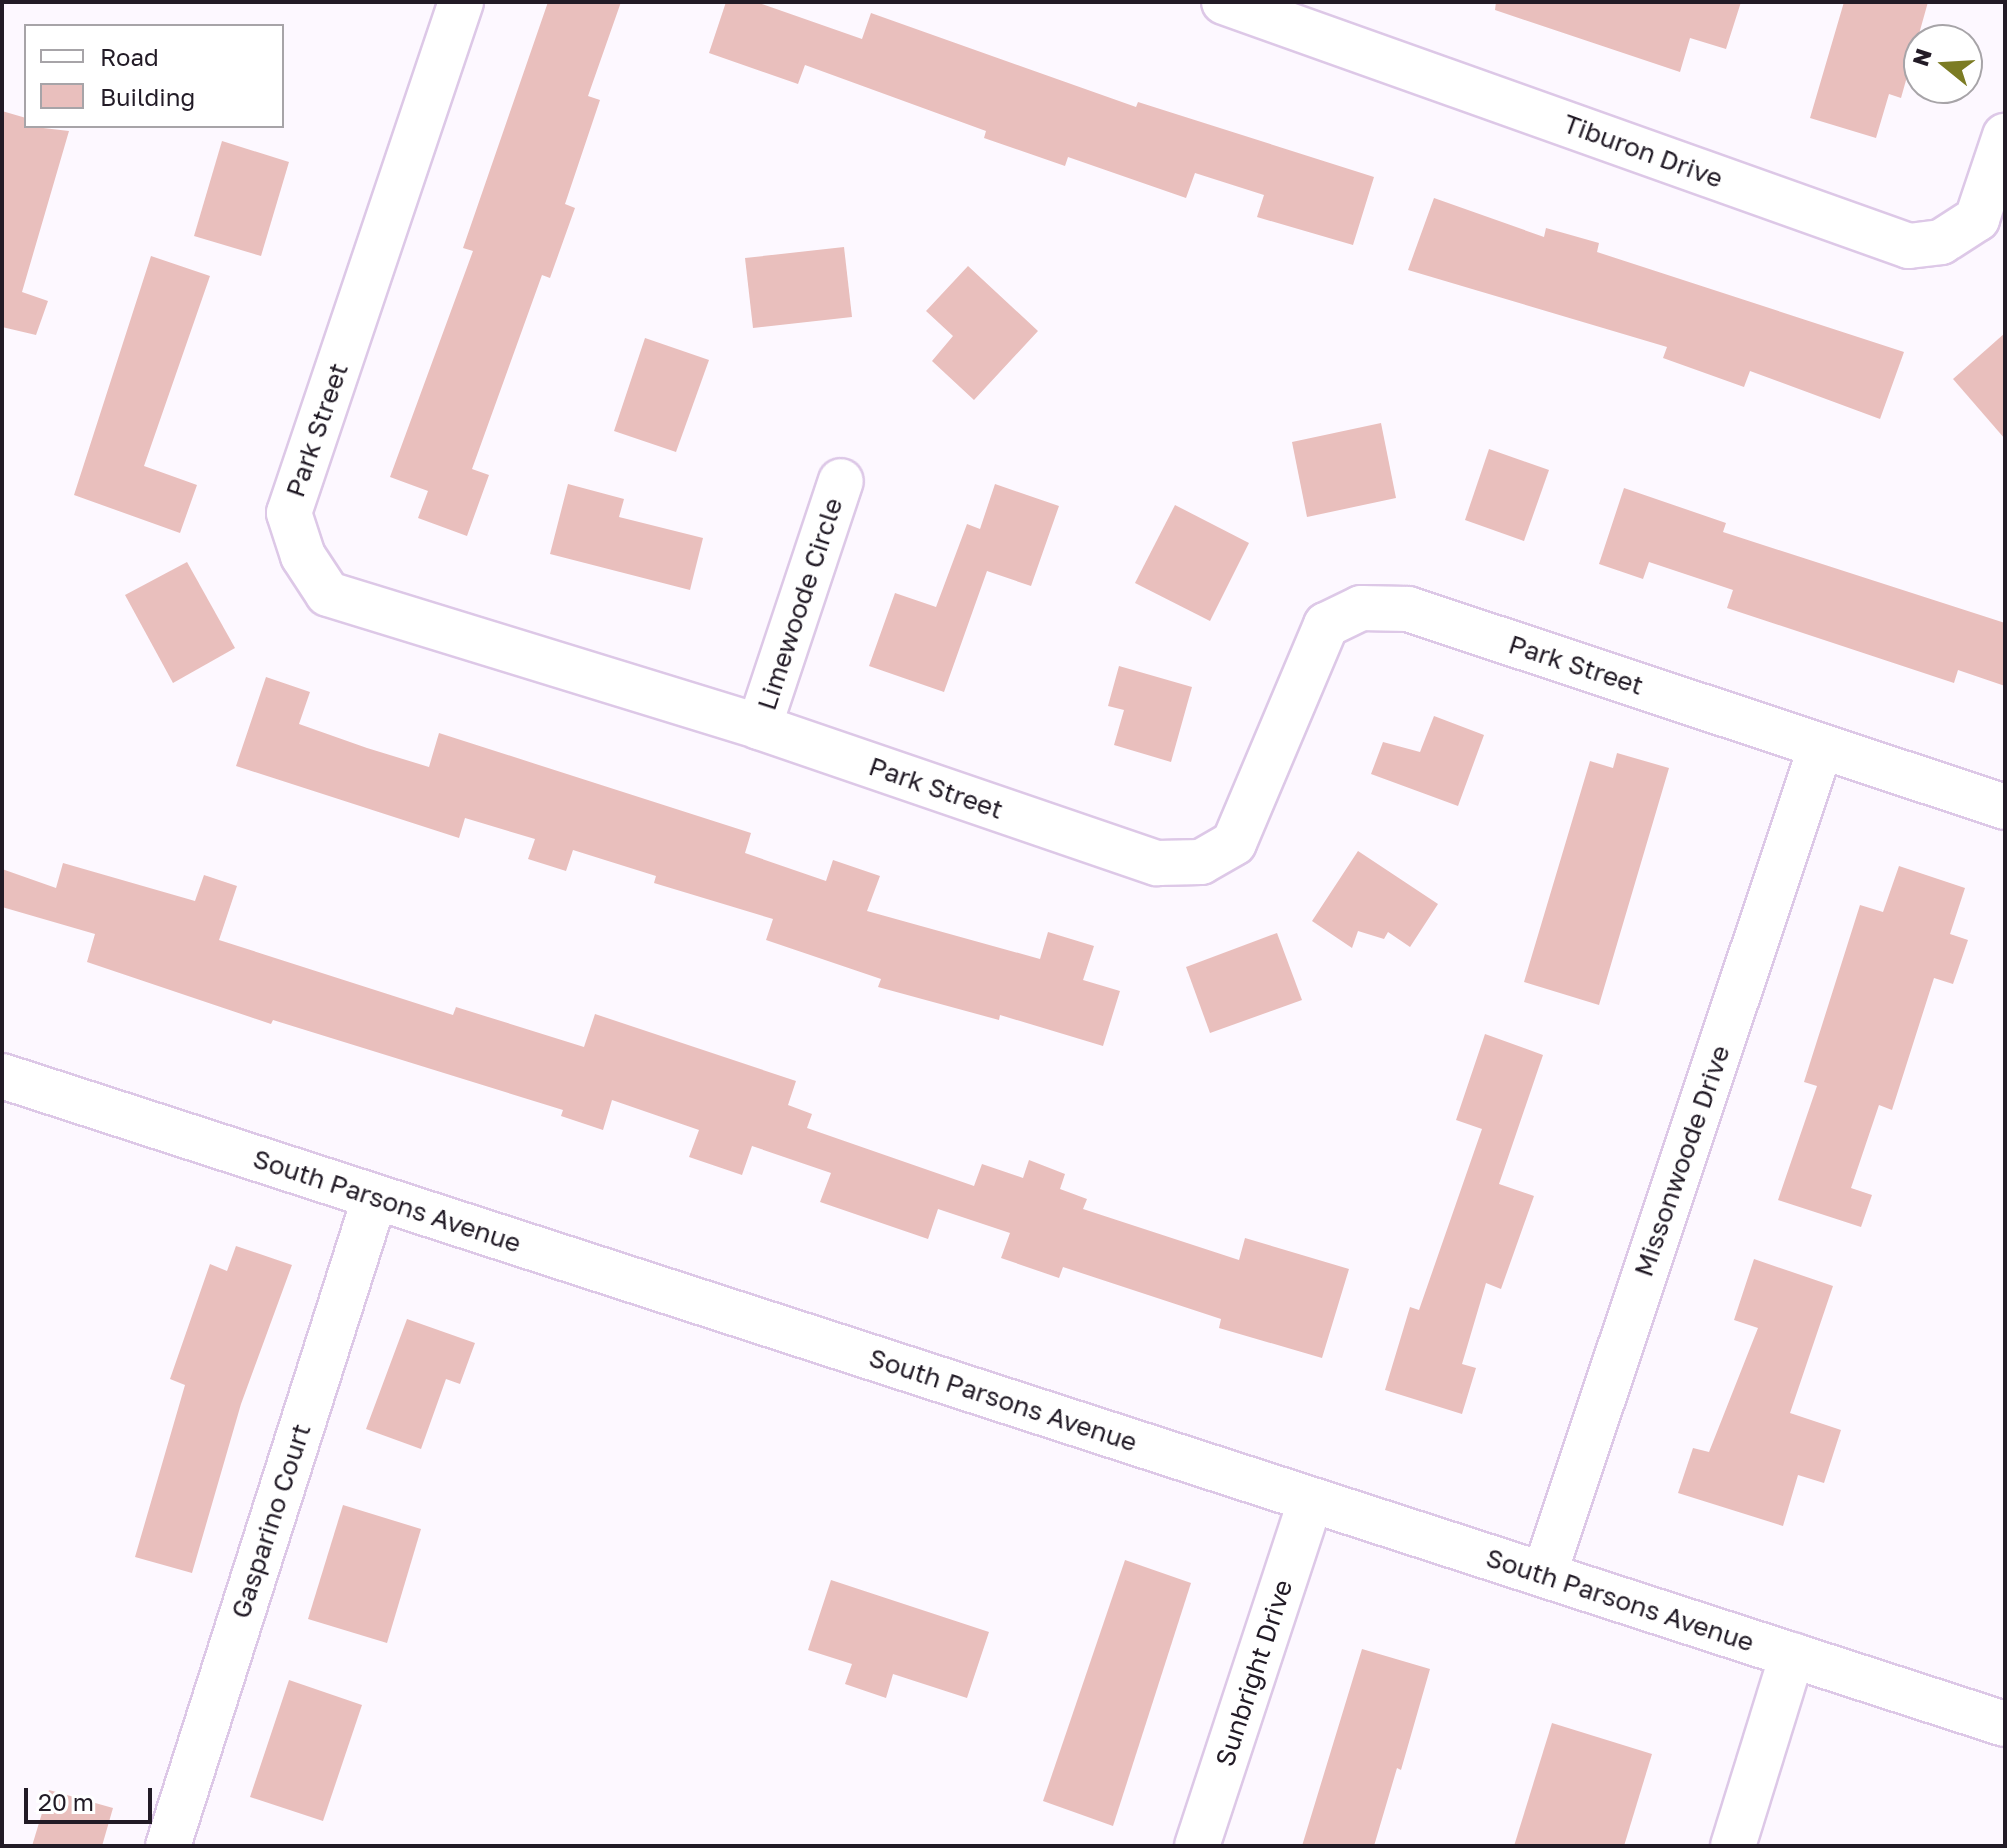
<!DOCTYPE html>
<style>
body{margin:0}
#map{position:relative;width:2007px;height:1848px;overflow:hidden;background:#fdf8ff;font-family:"Golos Text",sans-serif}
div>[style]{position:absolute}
.building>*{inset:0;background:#e9bfbd}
.roads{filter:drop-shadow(2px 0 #ddc8e7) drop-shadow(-2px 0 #ddc8e7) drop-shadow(0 2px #ddc8e7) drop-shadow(0 -2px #ddc8e7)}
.minor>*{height:44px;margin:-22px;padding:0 22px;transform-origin:22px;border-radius:22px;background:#fff}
span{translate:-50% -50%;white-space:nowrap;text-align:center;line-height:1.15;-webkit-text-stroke:6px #fff;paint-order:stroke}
.street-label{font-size:26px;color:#221b26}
.frame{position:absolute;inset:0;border:4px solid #221b26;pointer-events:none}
.legend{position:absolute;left:24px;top:24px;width:260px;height:104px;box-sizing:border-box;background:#fff;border:2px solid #a7a4a8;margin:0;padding:10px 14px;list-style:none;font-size:24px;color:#221b26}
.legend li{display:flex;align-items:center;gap:16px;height:40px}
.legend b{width:40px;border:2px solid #a7a4a8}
.north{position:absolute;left:1903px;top:24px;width:80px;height:80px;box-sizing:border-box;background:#fff;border:2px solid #a7a4a8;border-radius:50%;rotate:288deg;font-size:22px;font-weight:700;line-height:32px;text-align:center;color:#221b26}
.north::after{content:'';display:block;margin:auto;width:28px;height:36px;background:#7c7c24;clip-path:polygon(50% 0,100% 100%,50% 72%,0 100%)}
.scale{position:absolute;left:24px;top:1788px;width:128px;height:36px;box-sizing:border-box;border:4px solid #221b26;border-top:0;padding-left:10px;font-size:24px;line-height:28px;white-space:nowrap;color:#221b26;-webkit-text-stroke:6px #fff;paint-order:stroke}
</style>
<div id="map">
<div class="building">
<div style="clip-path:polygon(548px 2px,621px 2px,588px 96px,600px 100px,565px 204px,575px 208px,550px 278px,542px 275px,472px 469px,489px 475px,467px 536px,418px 518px,428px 491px,390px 477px,473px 251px,463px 248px)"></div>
<div style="clip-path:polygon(726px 2px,756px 2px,862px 39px,871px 13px,1136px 107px,1138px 102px,1374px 177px,1353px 245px,1257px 217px,1264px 195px,1195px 173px,1186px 198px,1068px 157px,1065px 166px,984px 138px,986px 131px,805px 65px,798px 84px,709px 53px)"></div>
<div style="clip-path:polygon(1496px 2px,1741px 2px,1726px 49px,1690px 38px,1680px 72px,1495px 10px)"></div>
<div style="clip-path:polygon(1844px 2px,1928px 2px,1901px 98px,1889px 94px,1876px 138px,1810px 118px)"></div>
<div style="clip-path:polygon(2px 111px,26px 118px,26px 126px,69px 131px,22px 292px,48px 301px,36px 335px,2px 327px)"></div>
<div style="clip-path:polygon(222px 141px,289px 162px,261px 256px,194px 236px)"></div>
<div style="clip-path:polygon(1434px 198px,1544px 237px,1546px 228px,1599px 243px,1597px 252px,1904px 352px,1880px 419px,1750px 371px,1744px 387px,1663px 358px,1667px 347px,1408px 270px)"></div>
<div style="clip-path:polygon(844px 247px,852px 317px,753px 328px,745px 258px)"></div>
<div style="clip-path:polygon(151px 256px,210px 276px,144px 466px,197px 485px,180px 533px,74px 495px)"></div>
<div style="clip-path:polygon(968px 266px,1038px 331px,974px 400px,932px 361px,953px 336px,926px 311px)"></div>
<div style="clip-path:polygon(2005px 333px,2005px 439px,1953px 379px)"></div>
<div style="clip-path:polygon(645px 338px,709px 360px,676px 452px,614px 431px)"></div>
<div style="clip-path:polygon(1381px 423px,1396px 498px,1307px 517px,1292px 442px)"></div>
<div style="clip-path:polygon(1489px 449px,1549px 470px,1524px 541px,1465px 520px)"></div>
<div style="clip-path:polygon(568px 484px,624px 499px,619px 517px,703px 538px,690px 590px,550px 554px)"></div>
<div style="clip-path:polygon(995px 484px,1059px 506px,1031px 586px,987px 571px,944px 692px,869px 666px,895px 593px,936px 607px,967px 524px,980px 529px)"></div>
<div style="clip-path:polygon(1624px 488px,1726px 523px,1723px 532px,2005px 623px,2005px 686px,1958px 670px,1954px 683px,1727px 608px,1733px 590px,1649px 562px,1643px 579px,1599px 564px)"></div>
<div style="clip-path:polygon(1175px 505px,1249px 543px,1210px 621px,1135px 583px)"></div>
<div style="clip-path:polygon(187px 562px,235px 648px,173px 683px,125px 595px)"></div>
<div style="clip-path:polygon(1119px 666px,1192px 687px,1171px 762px,1114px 745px,1124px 710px,1108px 706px)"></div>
<div style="clip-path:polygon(266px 677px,310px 692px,299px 724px,367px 748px,429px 767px,439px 733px,751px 833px,745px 853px,826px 881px,833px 860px,880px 876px,867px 911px,1040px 959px,1048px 932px,1094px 946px,1083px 980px,1120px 991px,1103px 1046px,1000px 1015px,999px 1020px,878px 987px,881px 979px,766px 940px,773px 919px,654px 883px,656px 876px,573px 850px,566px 871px,528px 859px,535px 839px,465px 818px,459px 838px,236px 766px)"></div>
<div style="clip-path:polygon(1434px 716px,1484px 735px,1458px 806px,1371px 774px,1383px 742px,1420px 752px)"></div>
<div style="clip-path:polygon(1617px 753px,1669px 768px,1599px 1005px,1524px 982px,1590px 761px,1613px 768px)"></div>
<div style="clip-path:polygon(1358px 851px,1438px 904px,1410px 947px,1388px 932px,1384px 939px,1358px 931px,1352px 948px,1312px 921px)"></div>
<div style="clip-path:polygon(63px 863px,195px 901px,204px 875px,237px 886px,219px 940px,453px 1015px,456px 1007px,584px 1047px,595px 1014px,796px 1081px,788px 1105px,812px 1114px,807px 1128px,974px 1186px,982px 1164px,1023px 1178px,1029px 1160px,1065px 1174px,1060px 1189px,1087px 1199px,1083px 1209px,1239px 1260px,1245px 1238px,1349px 1269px,1322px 1358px,1219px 1328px,1221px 1319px,1063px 1267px,1059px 1278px,1001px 1258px,1010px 1233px,938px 1209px,928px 1239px,820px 1202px,831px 1173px,752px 1146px,742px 1175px,689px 1157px,699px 1130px,612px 1100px,603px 1130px,561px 1116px,563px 1110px,273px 1020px,271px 1024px,87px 962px,95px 934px,2px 907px,2px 869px,56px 888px)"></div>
<div style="clip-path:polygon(1899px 866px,1965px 888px,1950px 934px,1968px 940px,1953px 984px,1934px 978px,1892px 1110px,1879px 1105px,1851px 1188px,1872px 1195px,1861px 1227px,1778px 1200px,1817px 1086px,1804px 1082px,1860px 905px,1883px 912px)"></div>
<div style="clip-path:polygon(1277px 933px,1302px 1000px,1210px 1033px,1186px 967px)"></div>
<div style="clip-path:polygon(1485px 1034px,1543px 1055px,1499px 1184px,1534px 1196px,1501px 1289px,1486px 1283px,1462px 1364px,1476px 1368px,1462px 1414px,1385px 1390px,1410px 1307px,1419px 1310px,1482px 1129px,1456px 1120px)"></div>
<div style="clip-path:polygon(236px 1246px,292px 1265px,241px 1404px,192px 1573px,135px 1557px,185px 1385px,170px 1379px,210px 1264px,227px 1271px)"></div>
<div style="clip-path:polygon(1754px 1259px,1833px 1286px,1790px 1413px,1841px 1430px,1824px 1483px,1798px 1475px,1783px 1526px,1678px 1493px,1693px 1448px,1709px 1452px,1758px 1328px,1734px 1320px)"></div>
<div style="clip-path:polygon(407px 1319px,475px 1343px,460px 1384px,446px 1379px,421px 1449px,366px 1429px)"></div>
<div style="clip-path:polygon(343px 1505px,421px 1529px,387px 1643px,308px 1619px)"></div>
<div style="clip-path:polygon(1125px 1560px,1191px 1583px,1113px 1826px,1043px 1801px)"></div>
<div style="clip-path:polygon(831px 1580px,989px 1632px,967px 1698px,893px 1674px,886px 1698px,845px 1684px,852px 1664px,808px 1650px)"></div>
<div style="clip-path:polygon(1362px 1649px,1430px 1669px,1401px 1770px,1397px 1768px,1374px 1846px,1302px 1846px)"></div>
<div style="clip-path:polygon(289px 1680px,362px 1705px,323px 1821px,250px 1797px)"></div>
<div style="clip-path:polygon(1552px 1723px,1652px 1754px,1624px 1846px,1514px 1846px)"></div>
<div style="clip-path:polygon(49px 1790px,113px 1808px,102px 1846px,32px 1846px)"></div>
</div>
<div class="roads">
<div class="minor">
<div style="left:461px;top:2px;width:539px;rotate:108.6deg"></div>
<div style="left:289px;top:513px;width:45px;rotate:72deg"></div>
<div style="left:303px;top:556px;width:45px;rotate:56.7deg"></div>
<div style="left:328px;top:594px;width:451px;rotate:17.1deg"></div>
<div style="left:759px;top:727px;width:421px;rotate:18.9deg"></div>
<div style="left:1157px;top:863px;width:44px;rotate:-1.3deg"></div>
<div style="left:1201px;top:862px;width:38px;rotate:-30deg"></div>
<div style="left:1234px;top:843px;width:237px;rotate:-67.1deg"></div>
<div style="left:1326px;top:625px;width:39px;rotate:-26deg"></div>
<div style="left:1361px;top:608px;width:47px;rotate:1.2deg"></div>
<div style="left:1408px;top:609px;width:629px;rotate:18.35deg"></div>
<div style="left:1224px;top:2px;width:727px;rotate:19.61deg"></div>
<div style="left:1909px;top:246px;width:32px;rotate:-7deg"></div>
<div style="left:1941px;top:242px;width:43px;rotate:-32.6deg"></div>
<div style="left:1977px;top:219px;width:88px;rotate:-71.4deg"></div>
<div style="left:759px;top:727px;width:259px;rotate:-71.6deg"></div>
<div style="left:2px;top:1076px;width:2105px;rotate:17.93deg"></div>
<div style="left:1544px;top:1575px;width:874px;rotate:-71.52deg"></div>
<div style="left:168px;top:1846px;width:681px;rotate:-72.31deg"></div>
<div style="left:1197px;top:1846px;width:364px;rotate:-71.8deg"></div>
<div style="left:1733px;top:1846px;width:200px;rotate:-72.8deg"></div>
</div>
</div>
<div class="street-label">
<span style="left:1643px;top:151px;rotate:20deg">Tiburon Drive</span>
<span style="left:317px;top:430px;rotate:-71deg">Park Street</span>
<span style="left:800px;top:604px;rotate:-72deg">Limewoode Circle</span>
<span style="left:1576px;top:665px;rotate:18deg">Park Street</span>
<span style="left:936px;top:788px;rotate:19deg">Park Street</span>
<span style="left:1682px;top:1161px;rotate:-71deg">Missonwoode Drive</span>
<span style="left:387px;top:1201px;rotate:18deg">South Parsons Avenue</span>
<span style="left:1003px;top:1400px;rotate:18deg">South Parsons Avenue</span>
<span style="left:271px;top:1521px;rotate:-72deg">Gasparino Court</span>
<span style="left:1620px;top:1600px;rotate:18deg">South Parsons Avenue</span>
<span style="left:1254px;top:1673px;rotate:-72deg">Sunbright Drive</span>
</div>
<div class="frame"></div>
<ul class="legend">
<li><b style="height:10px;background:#fff"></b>Road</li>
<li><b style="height:22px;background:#e9bfbd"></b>Building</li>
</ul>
<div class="north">N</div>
<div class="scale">20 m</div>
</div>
